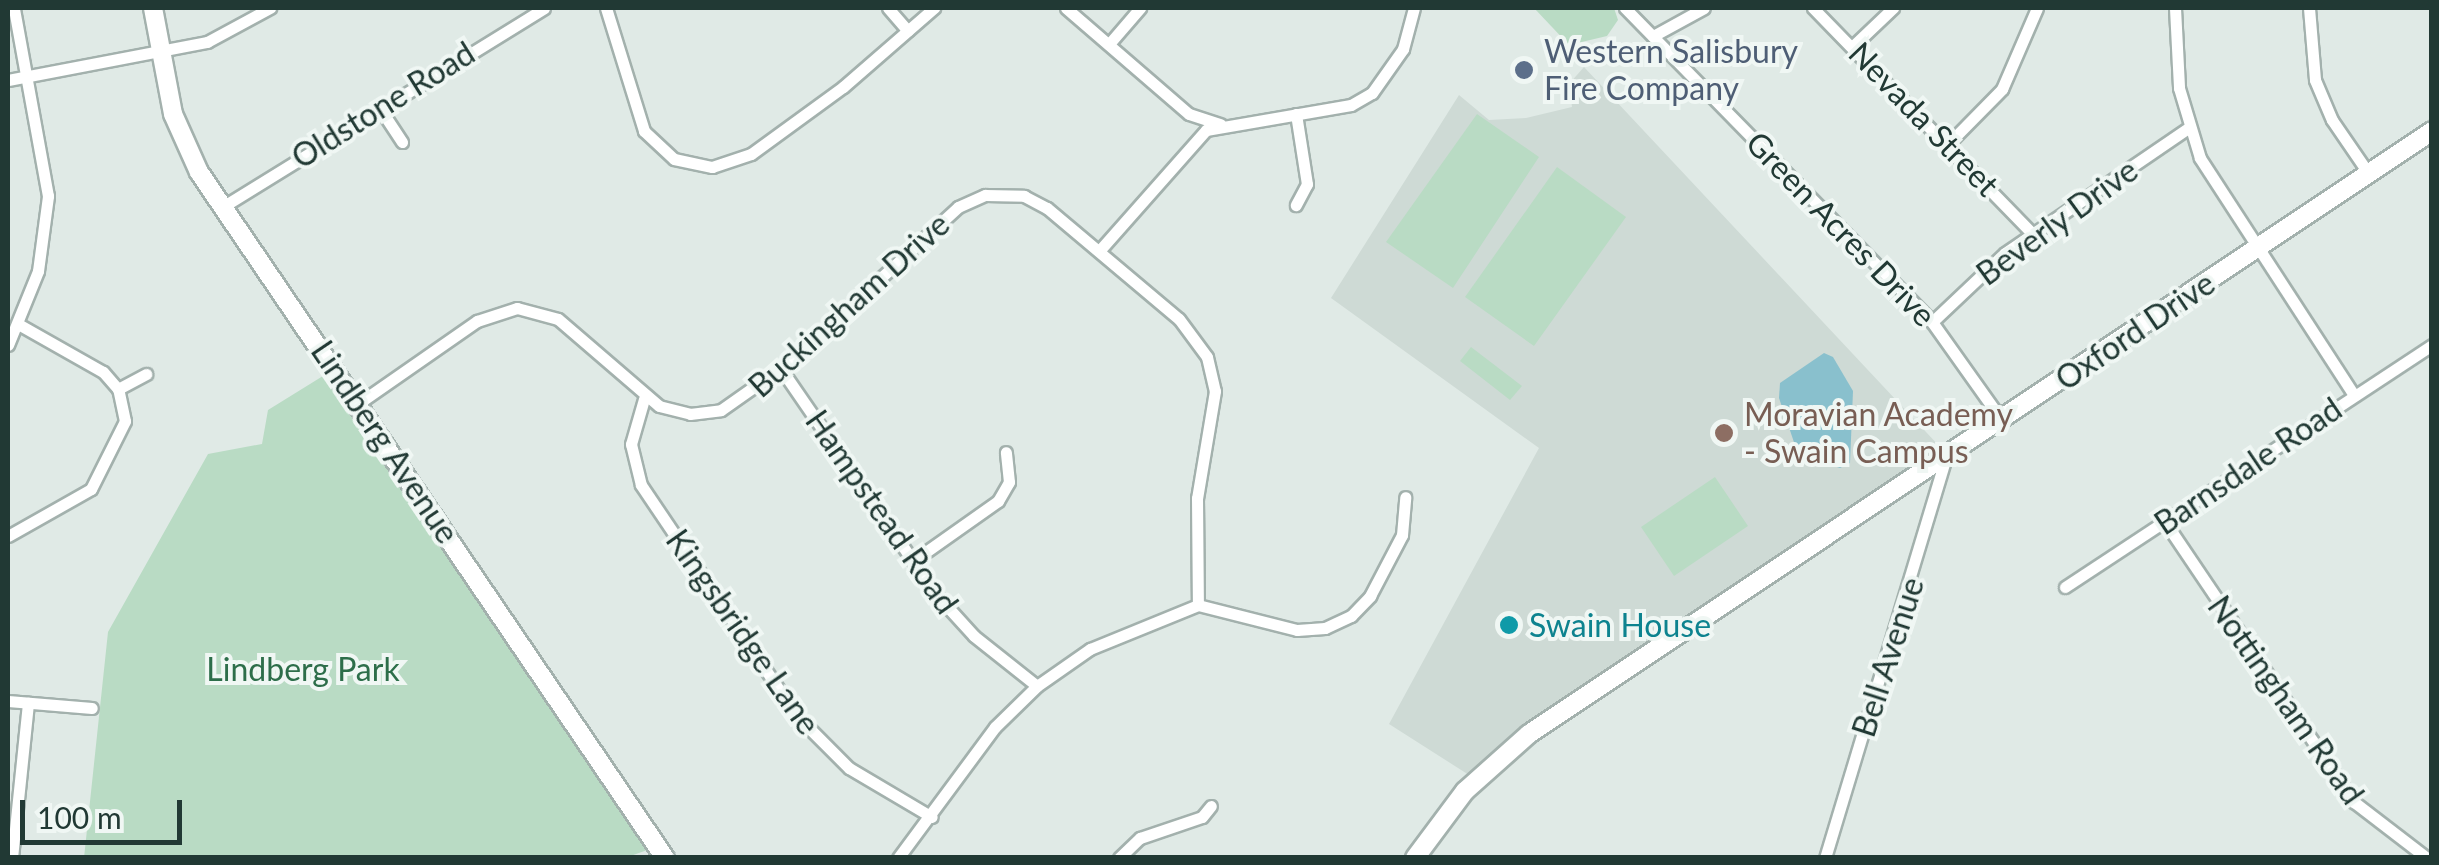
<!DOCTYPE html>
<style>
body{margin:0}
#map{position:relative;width:2439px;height:865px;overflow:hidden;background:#e0eae6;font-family:Lato,sans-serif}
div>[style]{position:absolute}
.built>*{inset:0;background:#cedad5}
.green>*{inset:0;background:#b9dbc4}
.water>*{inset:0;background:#89c0cd}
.roads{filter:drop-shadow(2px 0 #a3b1ad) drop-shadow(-2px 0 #a3b1ad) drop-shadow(0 2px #a3b1ad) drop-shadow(0 -2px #a3b1ad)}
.street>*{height:11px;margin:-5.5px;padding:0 5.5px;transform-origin:5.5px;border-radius:5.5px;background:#fff}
.secondary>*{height:18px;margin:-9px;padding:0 9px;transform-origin:9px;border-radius:9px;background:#fff}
.dots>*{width:28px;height:28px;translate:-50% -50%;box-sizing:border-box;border:5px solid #f0f7f4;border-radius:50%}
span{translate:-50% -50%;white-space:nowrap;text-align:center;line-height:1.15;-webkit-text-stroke:8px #f0f7f4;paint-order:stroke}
.service-label{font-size:32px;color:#4e5e75}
.left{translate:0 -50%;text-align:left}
.street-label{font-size:32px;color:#213934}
.education-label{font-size:32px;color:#785e54}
.culture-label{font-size:32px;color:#0d838f}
.park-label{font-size:32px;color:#2d6e4a}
.frame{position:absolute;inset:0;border:10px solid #213934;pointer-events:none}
.scale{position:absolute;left:20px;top:800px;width:162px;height:45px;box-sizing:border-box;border:5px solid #213934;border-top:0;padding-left:12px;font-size:30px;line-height:35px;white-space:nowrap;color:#213934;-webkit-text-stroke:8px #f0f7f4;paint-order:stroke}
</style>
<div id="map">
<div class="built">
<div style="clip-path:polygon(1584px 67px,1941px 448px,1538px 719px,1469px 775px,1389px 724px,1539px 448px,1331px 298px,1459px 95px,1489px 120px,1526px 118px,1572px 107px,1569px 84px)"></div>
</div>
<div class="green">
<div style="clip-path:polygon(1534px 8px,1614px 8px,1618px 20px,1607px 36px,1569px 45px)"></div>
<div style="clip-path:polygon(1477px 114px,1539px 157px,1453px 288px,1386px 242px)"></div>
<div style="clip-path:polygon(1557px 167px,1626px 217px,1534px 346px,1465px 297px)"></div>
<div style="clip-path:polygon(1471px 347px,1522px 386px,1510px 400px,1460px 361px)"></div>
<div style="clip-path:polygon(331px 371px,650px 849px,625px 858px,84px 858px,108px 632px,208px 454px,262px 444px,268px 410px)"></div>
<div style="clip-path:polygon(1715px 477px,1748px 526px,1674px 576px,1641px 527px)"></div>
</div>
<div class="water">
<div style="clip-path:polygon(1824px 353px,1833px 357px,1853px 391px,1850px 463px,1840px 468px,1798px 454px,1779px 398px,1780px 383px)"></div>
</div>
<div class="roads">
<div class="street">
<div style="left:606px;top:8px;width:129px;rotate:72.8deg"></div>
<div style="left:644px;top:131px;width:41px;rotate:43deg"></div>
<div style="left:674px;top:159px;width:39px;rotate:12deg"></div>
<div style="left:712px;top:167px;width:41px;rotate:-18.4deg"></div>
<div style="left:751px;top:154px;width:114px;rotate:-36.1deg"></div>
<div style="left:843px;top:87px;width:121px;rotate:-41deg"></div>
<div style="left:888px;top:8px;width:30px;rotate:49deg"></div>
<div style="left:1066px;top:8px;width:162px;rotate:40.8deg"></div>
<div style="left:1189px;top:114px;width:33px;rotate:18deg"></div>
<div style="left:1625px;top:8px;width:439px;rotate:45.6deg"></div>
<div style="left:1932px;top:322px;width:119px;rotate:54.6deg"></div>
<div style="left:1813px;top:8px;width:315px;rotate:45.8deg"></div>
<div style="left:2175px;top:8px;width:80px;rotate:87.1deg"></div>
<div style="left:2179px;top:88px;width:73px;rotate:73.3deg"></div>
<div style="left:2200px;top:158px;width:283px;rotate:57deg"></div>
<div style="left:2309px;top:8px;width:72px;rotate:85.2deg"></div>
<div style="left:2315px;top:80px;width:43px;rotate:67deg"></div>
<div style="left:2332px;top:120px;width:65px;rotate:55.6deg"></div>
<div style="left:1653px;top:36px;width:58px;rotate:-28.8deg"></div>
<div style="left:1109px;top:44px;width:48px;rotate:-49.3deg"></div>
<div style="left:1854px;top:45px;width:54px;rotate:-43.5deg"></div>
<div style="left:8px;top:80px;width:203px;rotate:-10.8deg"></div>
<div style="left:207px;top:42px;width:72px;rotate:-28.4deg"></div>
<div style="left:379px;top:107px;width:42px;rotate:56.7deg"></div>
<div style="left:1296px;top:114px;width:71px;rotate:81.1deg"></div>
<div style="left:1307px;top:184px;width:24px;rotate:118deg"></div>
<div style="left:1949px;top:143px;width:76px;rotate:-45.5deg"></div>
<div style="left:2002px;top:89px;width:88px;rotate:-66.6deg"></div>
<div style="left:224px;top:206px;width:376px;rotate:-31.7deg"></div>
<div style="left:1099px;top:251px;width:162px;rotate:-48.5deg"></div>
<div style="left:1206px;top:130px;width:147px;rotate:-9.8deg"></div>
<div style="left:1351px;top:105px;width:24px;rotate:-30deg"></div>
<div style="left:1372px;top:93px;width:54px;rotate:-54.8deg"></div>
<div style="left:1403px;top:49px;width:42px;rotate:-75deg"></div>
<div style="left:1932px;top:322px;width:100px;rotate:-43.4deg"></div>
<div style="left:2005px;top:253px;width:222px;rotate:-34.3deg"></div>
<div style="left:8px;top:345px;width:80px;rotate:-67.9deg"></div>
<div style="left:38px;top:271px;width:76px;rotate:-82.4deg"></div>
<div style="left:48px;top:196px;width:191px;rotate:-100.3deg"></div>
<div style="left:781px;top:369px;width:270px;rotate:55.5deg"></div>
<div style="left:934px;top:592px;width:59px;rotate:47.7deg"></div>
<div style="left:974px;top:636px;width:80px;rotate:38.4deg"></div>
<div style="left:118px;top:389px;width:32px;rotate:-28deg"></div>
<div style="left:644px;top:399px;width:47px;rotate:106.1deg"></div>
<div style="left:631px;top:444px;width:42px;rotate:76.3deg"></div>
<div style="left:641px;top:485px;width:277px;rotate:56deg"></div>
<div style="left:796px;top:715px;width:75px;rotate:45deg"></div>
<div style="left:849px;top:768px;width:96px;rotate:30.6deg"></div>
<div style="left:359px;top:403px;width:144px;rotate:-34.8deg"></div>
<div style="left:477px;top:321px;width:42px;rotate:-18deg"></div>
<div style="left:517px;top:308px;width:42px;rotate:15deg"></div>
<div style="left:558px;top:319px;width:133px;rotate:40.7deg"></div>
<div style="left:659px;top:406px;width:32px;rotate:14deg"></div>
<div style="left:690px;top:414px;width:31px;rotate:-7deg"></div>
<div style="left:721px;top:410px;width:83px;rotate:-35.2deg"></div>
<div style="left:789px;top:362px;width:229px;rotate:-42.5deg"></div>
<div style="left:958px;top:207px;width:30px;rotate:-24deg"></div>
<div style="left:985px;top:195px;width:39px;rotate:1deg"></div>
<div style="left:1024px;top:196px;width:26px;rotate:28deg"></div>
<div style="left:1047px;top:208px;width:172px;rotate:40.1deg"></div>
<div style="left:1179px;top:319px;width:47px;rotate:53.6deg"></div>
<div style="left:1207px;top:357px;width:35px;rotate:77deg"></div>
<div style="left:1215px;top:391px;width:109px;rotate:99.5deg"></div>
<div style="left:1197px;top:498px;width:107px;rotate:89.5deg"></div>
<div style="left:2165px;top:522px;width:338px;rotate:56deg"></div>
<div style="left:2354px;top:802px;width:92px;rotate:37.5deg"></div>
<div style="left:8px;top:536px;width:95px;rotate:-29.5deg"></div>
<div style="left:91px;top:489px;width:76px;rotate:-63.4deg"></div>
<div style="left:125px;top:421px;width:33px;rotate:-102deg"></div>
<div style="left:118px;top:389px;width:23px;rotate:-131deg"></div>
<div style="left:103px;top:372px;width:98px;rotate:-150.5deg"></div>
<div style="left:913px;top:561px;width:104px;rotate:-35.2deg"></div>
<div style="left:998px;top:501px;width:22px;rotate:-60deg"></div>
<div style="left:1009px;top:482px;width:30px;rotate:-96deg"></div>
<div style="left:2065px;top:587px;width:440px;rotate:-33.4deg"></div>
<div style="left:8px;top:701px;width:84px;rotate:4.8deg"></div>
<div style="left:12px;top:858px;width:156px;rotate:-84.1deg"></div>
<div style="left:898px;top:858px;width:163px;rotate:-53.5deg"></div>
<div style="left:995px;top:727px;width:59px;rotate:-44.3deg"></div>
<div style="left:1037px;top:686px;width:65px;rotate:-34.9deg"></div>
<div style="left:1090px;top:649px;width:117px;rotate:-22.2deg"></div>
<div style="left:1198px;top:605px;width:102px;rotate:14.2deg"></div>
<div style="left:1297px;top:630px;width:28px;rotate:-4deg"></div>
<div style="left:1325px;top:628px;width:29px;rotate:-25deg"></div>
<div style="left:1351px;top:616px;width:28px;rotate:-46deg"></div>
<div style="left:1370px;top:596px;width:69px;rotate:-62.3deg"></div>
<div style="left:1402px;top:535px;width:38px;rotate:-85deg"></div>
<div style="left:1119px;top:858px;width:29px;rotate:-44deg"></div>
<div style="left:1140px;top:838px;width:65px;rotate:-18.7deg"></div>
<div style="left:1202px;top:817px;width:14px;rotate:-51deg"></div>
<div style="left:1825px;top:858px;width:421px;rotate:-73.2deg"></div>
</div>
<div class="secondary">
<div style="left:153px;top:8px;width:108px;rotate:79.3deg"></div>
<div style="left:173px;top:114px;width:64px;rotate:65.9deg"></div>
<div style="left:199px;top:172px;width:829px;rotate:55.81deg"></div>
<div style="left:1415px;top:858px;width:84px;rotate:-53.3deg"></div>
<div style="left:1465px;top:791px;width:86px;rotate:-41.7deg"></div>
<div style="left:1529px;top:734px;width:1086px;rotate:-33.73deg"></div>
</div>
</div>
<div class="dots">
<div style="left:1524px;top:70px;background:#5c6f8a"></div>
<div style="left:1724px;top:433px;background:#8d6e63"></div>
<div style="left:1509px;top:625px;background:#0f9aa8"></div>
</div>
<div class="service-label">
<span class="left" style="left:1544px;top:70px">Western Salisbury<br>Fire Company</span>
</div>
<div class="street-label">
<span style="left:383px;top:105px;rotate:-32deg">Oldstone Road</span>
<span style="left:1924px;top:119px;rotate:46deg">Nevada Street</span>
<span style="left:2057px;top:222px;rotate:-36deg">Beverly Drive</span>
<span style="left:1841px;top:229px;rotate:46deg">Green Acres Drive</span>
<span style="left:849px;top:305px;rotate:-42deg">Buckingham Drive</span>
<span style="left:2135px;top:331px;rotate:-34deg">Oxford Drive</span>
<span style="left:385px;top:442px;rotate:56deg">Lindberg Avenue</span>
<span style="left:2248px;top:466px;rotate:-34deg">Barnsdale Road</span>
<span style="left:882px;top:512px;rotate:55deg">Hampstead Road</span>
<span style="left:743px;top:632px;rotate:55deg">Kingsbridge Lane</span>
<span style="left:1888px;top:657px;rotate:-72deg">Bell Avenue</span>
<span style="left:2286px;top:700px;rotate:55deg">Nottingham Road</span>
</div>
<div class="education-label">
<span class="left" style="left:1744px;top:433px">Moravian Academy<br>- Swain Campus</span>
</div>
<div class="culture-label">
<span class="left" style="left:1529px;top:625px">Swain House</span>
</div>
<div class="park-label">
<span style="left:303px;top:669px">Lindberg Park</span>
</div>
<div class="frame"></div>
<div class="scale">100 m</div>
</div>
